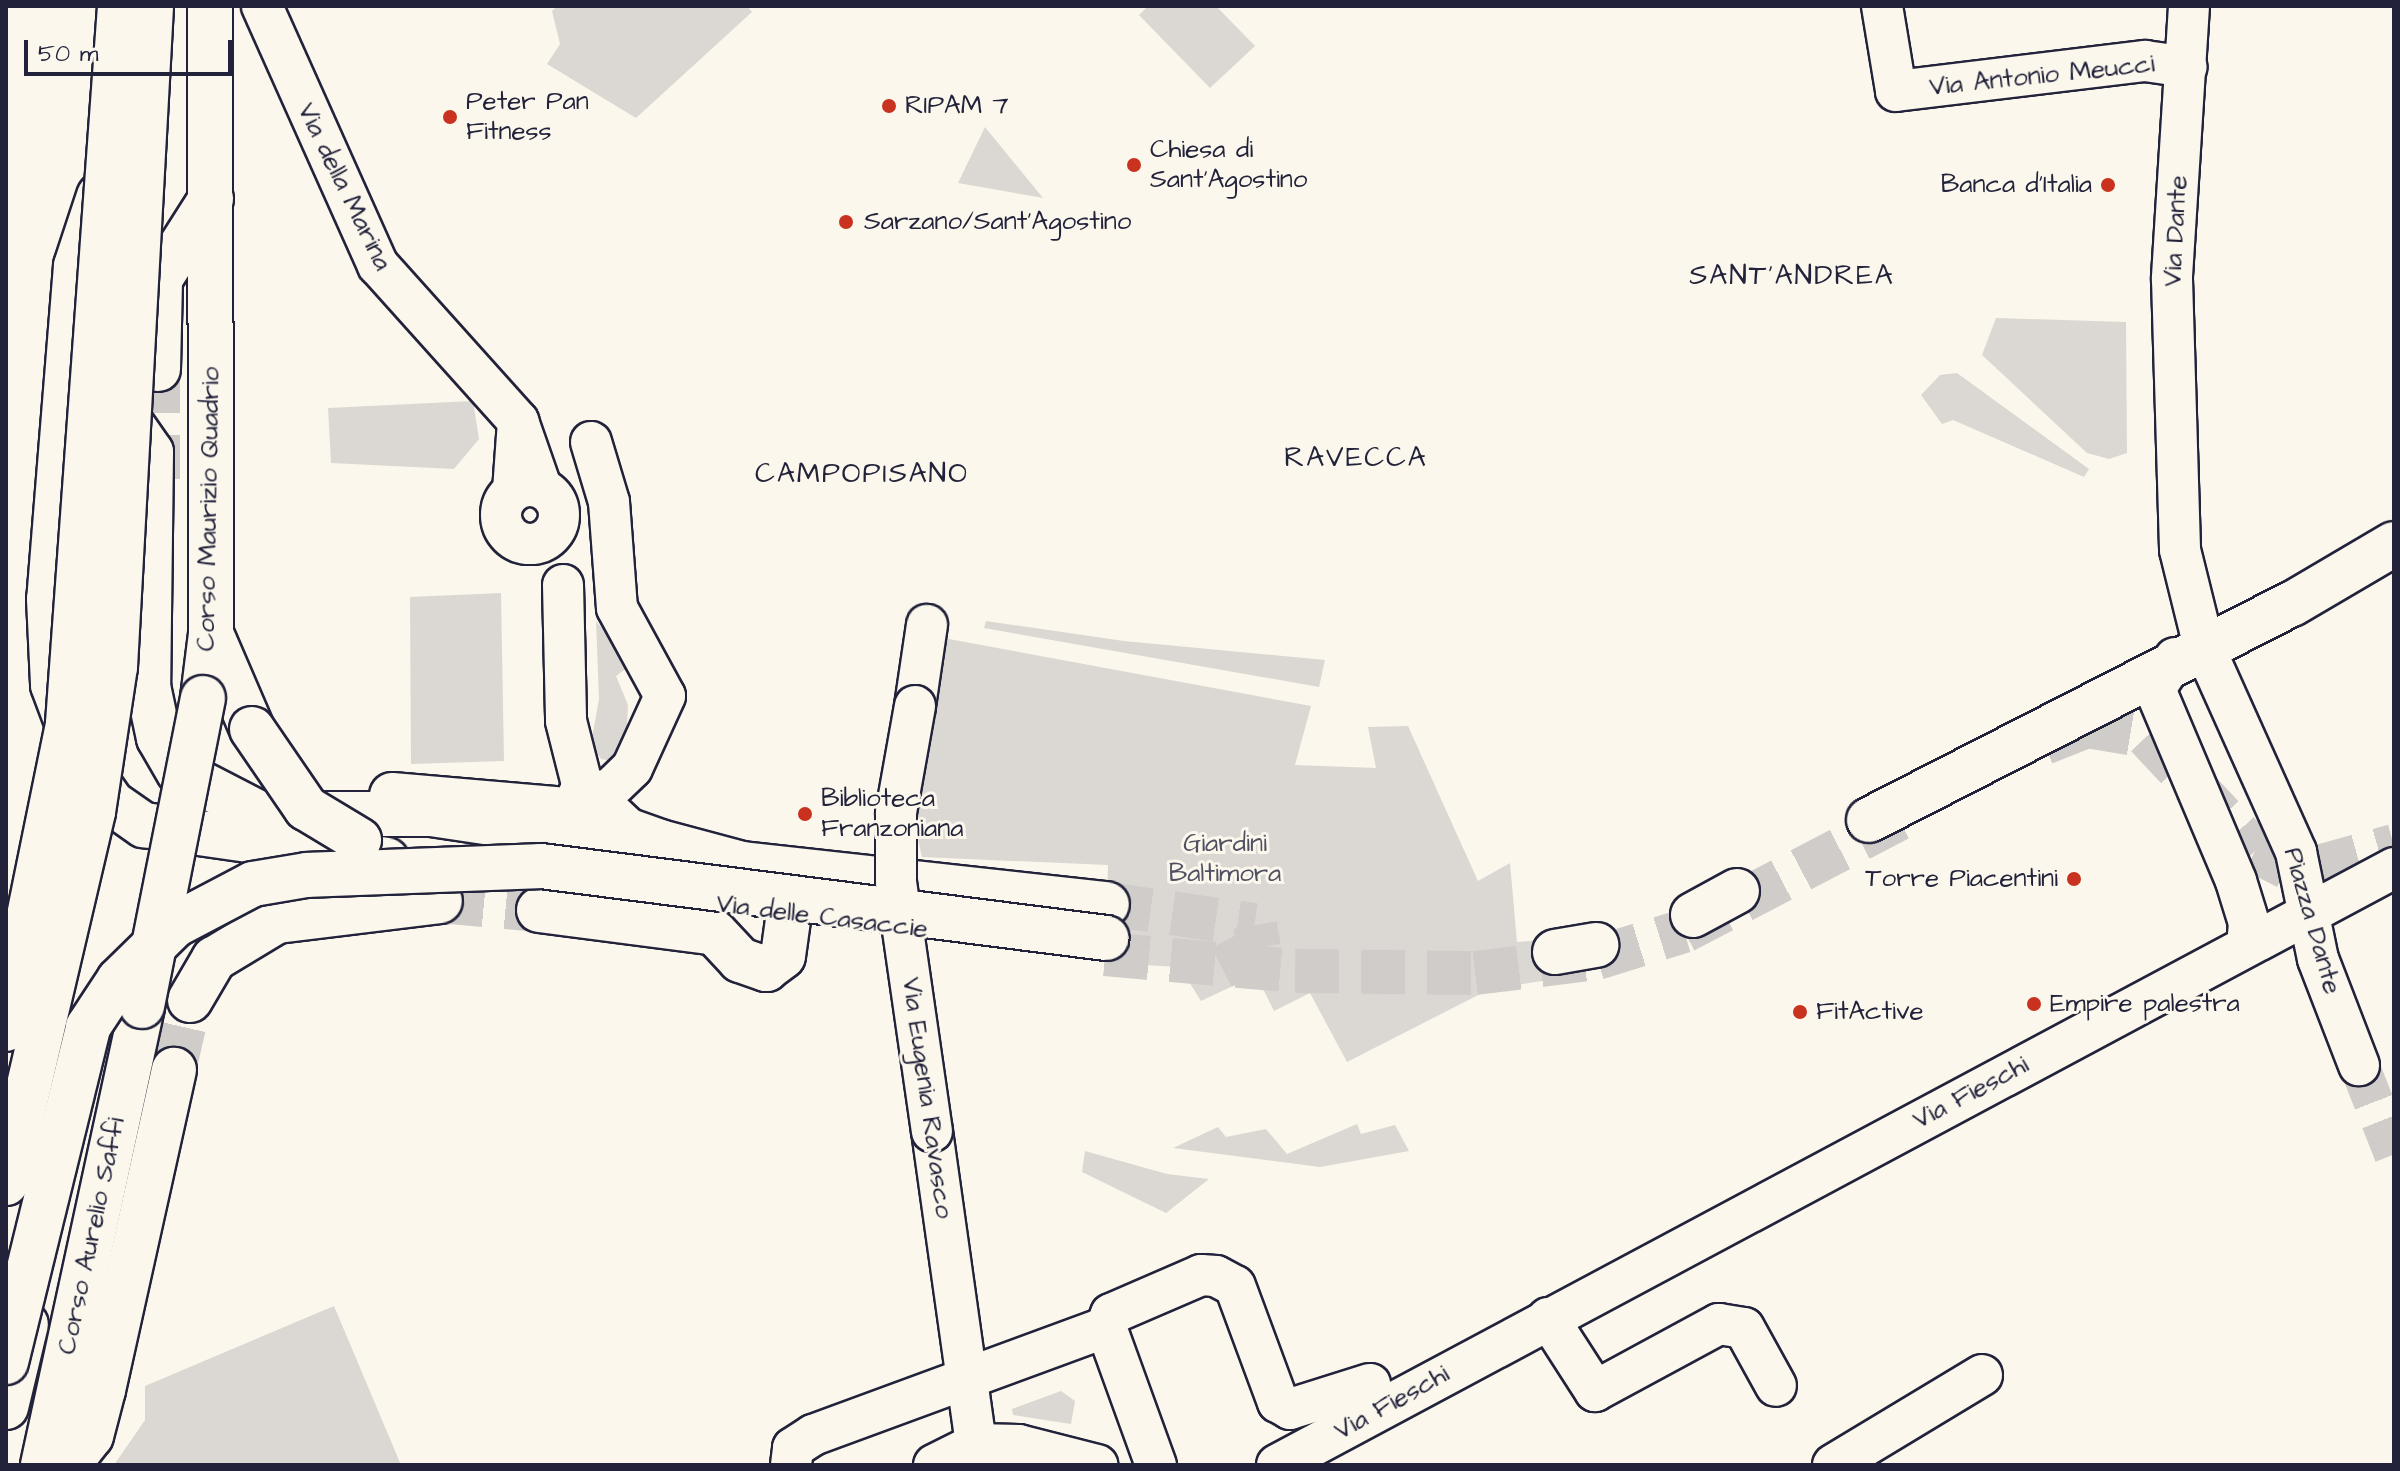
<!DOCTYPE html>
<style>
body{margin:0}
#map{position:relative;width:2400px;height:1471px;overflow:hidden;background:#fbf7ec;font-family:"Architects Daughter",sans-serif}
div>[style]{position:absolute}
.green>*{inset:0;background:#dbd8d3}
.minor-tunnel>*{height:40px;margin-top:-20px;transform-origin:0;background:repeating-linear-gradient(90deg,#d0ccc9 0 40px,transparent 0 60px)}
.major-tunnel>*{height:44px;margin-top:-22px;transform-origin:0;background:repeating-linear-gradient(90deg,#d0ccc9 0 44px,transparent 0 66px)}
.roads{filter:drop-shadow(2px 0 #22223b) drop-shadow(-2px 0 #22223b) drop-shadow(0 2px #22223b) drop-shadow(0 -2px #22223b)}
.minor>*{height:40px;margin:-20px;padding:0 20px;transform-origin:20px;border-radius:20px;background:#fbf7ec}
.minor>.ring{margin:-20px;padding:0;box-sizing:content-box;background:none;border:40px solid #fbf7ec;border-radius:50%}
.major>*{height:44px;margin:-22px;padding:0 22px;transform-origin:22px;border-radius:22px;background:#fbf7ec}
.highway>*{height:44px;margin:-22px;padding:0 22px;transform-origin:22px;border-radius:22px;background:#fbf7ec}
.bridges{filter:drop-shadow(2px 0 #22223b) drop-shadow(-2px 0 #22223b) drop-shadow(0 2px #22223b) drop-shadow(0 -2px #22223b)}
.minor-bridge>*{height:40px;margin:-20px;padding:0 20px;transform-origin:20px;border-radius:20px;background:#fbf7ec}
.major-bridge>*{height:44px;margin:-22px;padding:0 22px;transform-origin:22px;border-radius:22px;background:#fbf7ec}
.highway-bridge>*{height:44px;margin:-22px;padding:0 22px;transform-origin:22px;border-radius:22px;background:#fbf7ec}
.dots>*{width:22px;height:22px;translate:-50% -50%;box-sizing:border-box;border:4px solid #fbf7ec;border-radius:50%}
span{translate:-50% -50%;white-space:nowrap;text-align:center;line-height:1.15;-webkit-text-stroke:6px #fbf7ec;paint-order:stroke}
.street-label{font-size:26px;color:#22223b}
.poi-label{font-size:26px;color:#22223b}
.left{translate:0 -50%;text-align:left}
.right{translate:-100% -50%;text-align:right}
.park-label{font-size:26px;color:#505061}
.neighbourhood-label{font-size:28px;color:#22223b;letter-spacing:2px}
.frame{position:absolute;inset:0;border:8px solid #22223b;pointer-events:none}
.scale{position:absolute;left:24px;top:40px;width:208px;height:36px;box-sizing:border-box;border:4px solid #22223b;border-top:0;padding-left:10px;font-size:24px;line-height:28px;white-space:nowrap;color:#22223b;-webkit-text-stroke:6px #fbf7ec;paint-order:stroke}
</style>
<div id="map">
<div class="green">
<div style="clip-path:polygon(557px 6px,747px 6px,752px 12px,636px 118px,547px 64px,560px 44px,552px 11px)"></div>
<div style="clip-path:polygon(1148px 6px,1216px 6px,1255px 46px,1210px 88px,1139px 15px)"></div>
<div style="clip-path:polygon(985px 127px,1043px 198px,958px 183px)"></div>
<div style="clip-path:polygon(1996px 318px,2126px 322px,2127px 453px,2109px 459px,2087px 453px,1982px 355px)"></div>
<div style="clip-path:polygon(1957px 373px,2089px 469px,2084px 477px,1953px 420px,1942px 424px,1921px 395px,1940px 375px)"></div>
<div style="clip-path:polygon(473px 401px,479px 439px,454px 469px,331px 463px,328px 408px)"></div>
<div style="clip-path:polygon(501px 593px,504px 761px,411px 764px,410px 597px)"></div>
<div style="clip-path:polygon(596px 621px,632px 664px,616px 676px,628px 705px,627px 724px,641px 729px,619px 762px,601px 759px,591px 744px,599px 699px)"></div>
<div style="clip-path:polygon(986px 621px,1124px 641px,1325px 660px,1319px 687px,984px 628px)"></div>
<div style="clip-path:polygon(938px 637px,1311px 706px,1295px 765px,1376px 768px,1368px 727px,1408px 726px,1478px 881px,1510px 863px,1517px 942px,1551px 939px,1562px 978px,1490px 989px,1347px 1062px,1310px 993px,1274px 1011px,1256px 975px,1201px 1001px,1180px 967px,1105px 963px,1108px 865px,922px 857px,916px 830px)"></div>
<div style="clip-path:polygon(1357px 1124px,1361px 1134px,1395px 1125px,1409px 1151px,1320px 1167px,1173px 1148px,1218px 1127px,1226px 1137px,1266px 1129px,1287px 1154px)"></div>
<div style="clip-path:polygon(1085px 1151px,1167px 1174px,1209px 1179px,1166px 1213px,1082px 1172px)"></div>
<div style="clip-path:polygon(334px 1306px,401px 1465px,114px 1465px,145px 1420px,145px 1386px)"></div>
<div style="clip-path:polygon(1061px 1391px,1075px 1401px,1071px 1424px,1013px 1415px,1012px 1409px)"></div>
</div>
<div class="minor-tunnel">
<div style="left:2359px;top:1065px;width:96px;rotate:68.5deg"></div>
</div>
<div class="major-tunnel">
<div style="left:158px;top:369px;width:113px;rotate:90deg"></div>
<div style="left:2044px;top:743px;width:46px;rotate:-21.6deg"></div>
<div style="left:2087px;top:726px;width:61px;rotate:9.5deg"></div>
<div style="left:2147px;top:736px;width:158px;rotate:46.8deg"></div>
<div style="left:2255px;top:851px;width:36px;rotate:27deg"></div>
<div style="left:2287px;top:867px;width:28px;rotate:2deg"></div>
<div style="left:2315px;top:868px;width:82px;rotate:-15.6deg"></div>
<div style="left:440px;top:901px;width:99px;rotate:5.2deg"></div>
<div style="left:1107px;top:904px;width:149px;rotate:8.1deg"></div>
<div style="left:1255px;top:925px;width:23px;rotate:80deg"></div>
<div style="left:1259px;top:948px;width:42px;rotate:152.8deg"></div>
<div style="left:1105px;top:954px;width:191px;rotate:5.1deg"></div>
<div style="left:1295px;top:971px;width:180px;rotate:0.6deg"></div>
<div style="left:1475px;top:973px;width:123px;rotate:-7deg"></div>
<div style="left:1597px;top:958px;width:91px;rotate:-17.2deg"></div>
<div style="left:1684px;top:931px;width:257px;rotate:-27.6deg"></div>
<div style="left:174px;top:1070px;width:72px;rotate:-77.1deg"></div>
</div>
<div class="roads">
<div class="minor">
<div style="left:262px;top:6px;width:284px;rotate:65.9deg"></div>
<div style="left:378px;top:265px;width:210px;rotate:48.1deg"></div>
<div style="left:1882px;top:6px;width:86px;rotate:80.6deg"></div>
<div style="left:1896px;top:91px;width:251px;rotate:-6.9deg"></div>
<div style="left:2145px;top:61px;width:42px;rotate:8.1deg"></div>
<div style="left:2189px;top:6px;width:274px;rotate:93.6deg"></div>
<div style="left:2172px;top:279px;width:271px;rotate:88.3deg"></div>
<div style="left:2180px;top:550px;width:100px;rotate:76.1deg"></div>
<div style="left:2204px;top:647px;width:225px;rotate:65.8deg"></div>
<div style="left:2296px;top:852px;width:109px;rotate:78.4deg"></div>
<div style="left:2318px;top:959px;width:114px;rotate:68.9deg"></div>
<div style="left:591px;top:442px;width:63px;rotate:73.3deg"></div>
<div style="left:609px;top:502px;width:106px;rotate:85.7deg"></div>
<div style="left:617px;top:608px;width:100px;rotate:61.4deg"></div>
<div style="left:665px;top:696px;width:79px;rotate:114.6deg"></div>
<div style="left:632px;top:768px;width:42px;rotate:136deg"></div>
<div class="ring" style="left:501px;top:486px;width:18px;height:18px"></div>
<div style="left:513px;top:491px;width:70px;rotate:-85.9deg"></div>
<div style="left:518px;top:421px;width:70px;rotate:70.8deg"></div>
<div style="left:563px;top:585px;width:136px;rotate:88.7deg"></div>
<div style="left:566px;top:721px;width:73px;rotate:75.8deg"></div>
<div style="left:2175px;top:658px;width:37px;rotate:123deg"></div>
<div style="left:2155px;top:689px;width:208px;rotate:67.1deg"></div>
<div style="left:2236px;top:881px;width:44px;rotate:72.8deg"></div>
<div style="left:2249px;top:923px;width:23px;rotate:95deg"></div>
<div style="left:915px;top:706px;width:82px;rotate:-81.6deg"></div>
<div style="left:932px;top:1131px;width:316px;rotate:82deg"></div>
<div style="left:1548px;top:1318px;width:87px;rotate:57.2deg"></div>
<div style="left:1595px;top:1391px;width:141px;rotate:-28.4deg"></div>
<div style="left:1719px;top:1324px;width:25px;rotate:9deg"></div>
<div style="left:1744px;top:1328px;width:66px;rotate:61.1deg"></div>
<div style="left:1106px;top:1327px;width:14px;rotate:-69deg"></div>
<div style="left:1111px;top:1314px;width:98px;rotate:-23.4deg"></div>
<div style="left:1201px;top:1275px;width:15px;rotate:4deg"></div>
<div style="left:1216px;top:1276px;width:21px;rotate:28deg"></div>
<div style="left:1235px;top:1286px;width:124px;rotate:69.7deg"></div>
<div style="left:1278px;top:1402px;width:14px;rotate:30deg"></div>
<div style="left:1290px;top:1409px;width:84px;rotate:-17.4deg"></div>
<div style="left:791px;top:1465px;width:17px;rotate:-83deg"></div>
<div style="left:793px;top:1448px;width:24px;rotate:-33deg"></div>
<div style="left:813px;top:1435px;width:312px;rotate:-20.2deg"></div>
<div style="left:1106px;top:1327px;width:147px;rotate:70.1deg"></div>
<div style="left:934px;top:1465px;width:47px;rotate:-26.6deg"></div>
<div style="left:976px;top:1444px;width:43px;rotate:1.3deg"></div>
<div style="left:1019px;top:1445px;width:81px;rotate:14.4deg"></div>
<div style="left:1277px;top:1465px;width:1267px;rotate:-28.12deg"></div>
<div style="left:1833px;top:1465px;width:174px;rotate:-31.1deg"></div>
</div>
<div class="major">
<div style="left:158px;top:369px;width:90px;rotate:-88.7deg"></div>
<div style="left:160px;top:279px;width:95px;rotate:-57.5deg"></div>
<div style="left:212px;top:636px;width:101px;rotate:66.7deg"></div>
<div style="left:203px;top:698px;width:64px;rotate:-82.9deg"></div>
<div style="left:211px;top:634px;width:628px;rotate:-90.09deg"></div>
<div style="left:392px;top:795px;width:189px;rotate:4.9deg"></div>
<div style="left:1869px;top:820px;width:475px;rotate:-27.1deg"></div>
<div style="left:2292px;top:604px;width:118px;rotate:-30.5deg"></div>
<div style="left:627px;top:830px;width:33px;rotate:-137deg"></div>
<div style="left:603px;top:808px;width:16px;rotate:-105deg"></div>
<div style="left:599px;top:793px;width:18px;rotate:177deg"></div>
<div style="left:581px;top:794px;width:13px;rotate:103deg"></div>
<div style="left:578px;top:807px;width:13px;rotate:45deg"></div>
<div style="left:587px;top:816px;width:77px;rotate:19.6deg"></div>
<div style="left:660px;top:842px;width:85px;rotate:15deg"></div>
<div style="left:742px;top:864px;width:367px;rotate:6.3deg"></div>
<div style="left:539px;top:910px;width:177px;rotate:7.4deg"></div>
<div style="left:715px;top:933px;width:37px;rotate:47deg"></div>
<div style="left:740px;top:960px;width:28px;rotate:19deg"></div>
<div style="left:766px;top:969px;width:21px;rotate:-37deg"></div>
<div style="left:783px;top:956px;width:43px;rotate:-82.1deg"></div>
<div style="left:1693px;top:915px;width:50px;rotate:-28.6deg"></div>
<div style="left:1555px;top:952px;width:42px;rotate:-9.7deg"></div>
<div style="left:190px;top:1000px;width:48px;rotate:-59.7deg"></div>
<div style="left:214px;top:959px;width:74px;rotate:-31.1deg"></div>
<div style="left:277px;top:921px;width:164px;rotate:-7deg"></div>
<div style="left:43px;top:1465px;width:470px;rotate:-77.8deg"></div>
<div style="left:68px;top:1465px;width:37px;rotate:-52deg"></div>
<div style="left:91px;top:1436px;width:48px;rotate:-75.4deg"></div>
<div style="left:103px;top:1390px;width:328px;rotate:-77.5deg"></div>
</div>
<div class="highway">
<div style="left:99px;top:196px;width:74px;rotate:108.2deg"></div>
<div style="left:76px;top:266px;width:334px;rotate:94.6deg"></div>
<div style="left:49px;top:599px;width:86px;rotate:87.3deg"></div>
<div style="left:53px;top:685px;width:77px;rotate:69.4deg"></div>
<div style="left:80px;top:757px;width:56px;rotate:55.2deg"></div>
<div style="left:112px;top:803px;width:39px;rotate:35deg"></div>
<div style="left:144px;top:825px;width:245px;rotate:8.2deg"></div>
<div style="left:125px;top:415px;width:45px;rotate:54.9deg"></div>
<div style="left:151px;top:452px;width:234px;rotate:90.7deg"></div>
<div style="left:148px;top:686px;width:53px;rotate:78.1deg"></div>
<div style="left:159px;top:738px;width:39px;rotate:60deg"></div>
<div style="left:179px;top:772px;width:91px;rotate:27.4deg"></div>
<div style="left:260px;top:814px;width:171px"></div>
<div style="left:431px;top:814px;width:88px;rotate:8.5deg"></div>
<div style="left:518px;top:827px;width:86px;rotate:14.8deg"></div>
<div style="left:601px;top:849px;width:72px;rotate:23.7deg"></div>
<div style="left:6px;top:1407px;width:85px;rotate:-76.5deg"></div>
</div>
</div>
<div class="bridges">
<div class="minor-bridge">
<div style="left:915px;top:706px;width:109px;rotate:100.1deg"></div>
<div style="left:896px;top:813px;width:69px;rotate:90deg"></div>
<div style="left:896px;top:882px;width:252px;rotate:81.8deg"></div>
</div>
<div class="major-bridge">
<div style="left:252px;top:729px;width:96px;rotate:55.6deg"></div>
<div style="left:306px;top:808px;width:62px;rotate:31.1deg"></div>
<div style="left:142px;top:1006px;width:314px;rotate:-78.8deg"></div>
<div style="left:6px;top:1362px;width:345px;rotate:-76.2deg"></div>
<div style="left:88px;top:1027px;width:56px;rotate:-56.6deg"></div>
<div style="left:119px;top:980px;width:78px;rotate:-44.5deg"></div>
<div style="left:175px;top:925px;width:88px;rotate:-27.7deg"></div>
<div style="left:253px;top:884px;width:55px;rotate:-9.5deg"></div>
<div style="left:307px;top:875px;width:234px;rotate:-2.2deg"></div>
<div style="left:541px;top:866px;width:570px;rotate:7.26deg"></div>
</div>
<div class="highway-bridge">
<div style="left:6px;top:1029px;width:312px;rotate:-78.5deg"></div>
<div style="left:68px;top:723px;width:719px;rotate:-85.85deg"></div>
<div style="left:6px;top:1183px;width:381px;rotate:-76.8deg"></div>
<div style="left:93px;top:812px;width:147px;rotate:-81.4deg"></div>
<div style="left:115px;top:667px;width:662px;rotate:-86.88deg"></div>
</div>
</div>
<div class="dots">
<div style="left:889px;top:106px;background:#c8321e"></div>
<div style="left:450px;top:117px;background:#c8321e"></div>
<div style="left:1134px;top:165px;background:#c8321e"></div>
<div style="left:2108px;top:185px;background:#c8321e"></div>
<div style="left:846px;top:222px;background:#c8321e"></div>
<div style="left:805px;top:814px;background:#c8321e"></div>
<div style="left:2074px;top:879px;background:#c8321e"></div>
<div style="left:2034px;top:1004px;background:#c8321e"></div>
<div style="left:1800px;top:1012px;background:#c8321e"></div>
</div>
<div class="street-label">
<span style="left:2042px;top:76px;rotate:-6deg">Via Antonio Meucci</span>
<span style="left:344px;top:187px;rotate:64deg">Via della Marina</span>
<span style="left:2176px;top:231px;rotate:-87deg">Via Dante</span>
<span style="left:209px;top:509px;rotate:-89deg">Corso Maurizio Quadrio</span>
<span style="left:822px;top:917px;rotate:7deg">Via delle Casaccie</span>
<span style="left:2312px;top:921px;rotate:74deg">Piazza Dante</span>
<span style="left:1971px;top:1093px;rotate:-28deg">Via Fieschi</span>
<span style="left:927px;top:1098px;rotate:82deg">Via Eugenia Ravasco</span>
<span style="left:92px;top:1236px;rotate:-78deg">Corso Aurelio Saffi</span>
<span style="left:1392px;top:1403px;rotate:-29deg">Via Fieschi</span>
</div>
<div class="poi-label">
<span class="left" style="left:466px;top:117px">Peter Pan<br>Fitness</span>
<span class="left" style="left:905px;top:106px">RIPAM 7</span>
<span class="left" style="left:1150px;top:165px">Chiesa di<br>Sant'Agostino</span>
<span class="right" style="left:2092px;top:185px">Banca d'Italia</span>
<span class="left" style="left:864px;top:222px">Sarzano/Sant'Agostino</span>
<span class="left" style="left:821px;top:814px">Biblioteca<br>Franzoniana</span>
<span class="right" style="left:2058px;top:879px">Torre Piacentini</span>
<span class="left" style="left:2050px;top:1004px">Empire palestra</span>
<span class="left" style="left:1816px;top:1012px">FitActive</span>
</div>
<div class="park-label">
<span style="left:1225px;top:859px">Giardini<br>Baltimora</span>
</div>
<div class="neighbourhood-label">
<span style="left:1792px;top:276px">SANT'ANDREA</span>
<span style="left:1356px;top:458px">RAVECCA</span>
<span style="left:862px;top:474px">CAMPOPISANO</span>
</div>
<div class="frame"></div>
<div class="scale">50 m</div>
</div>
